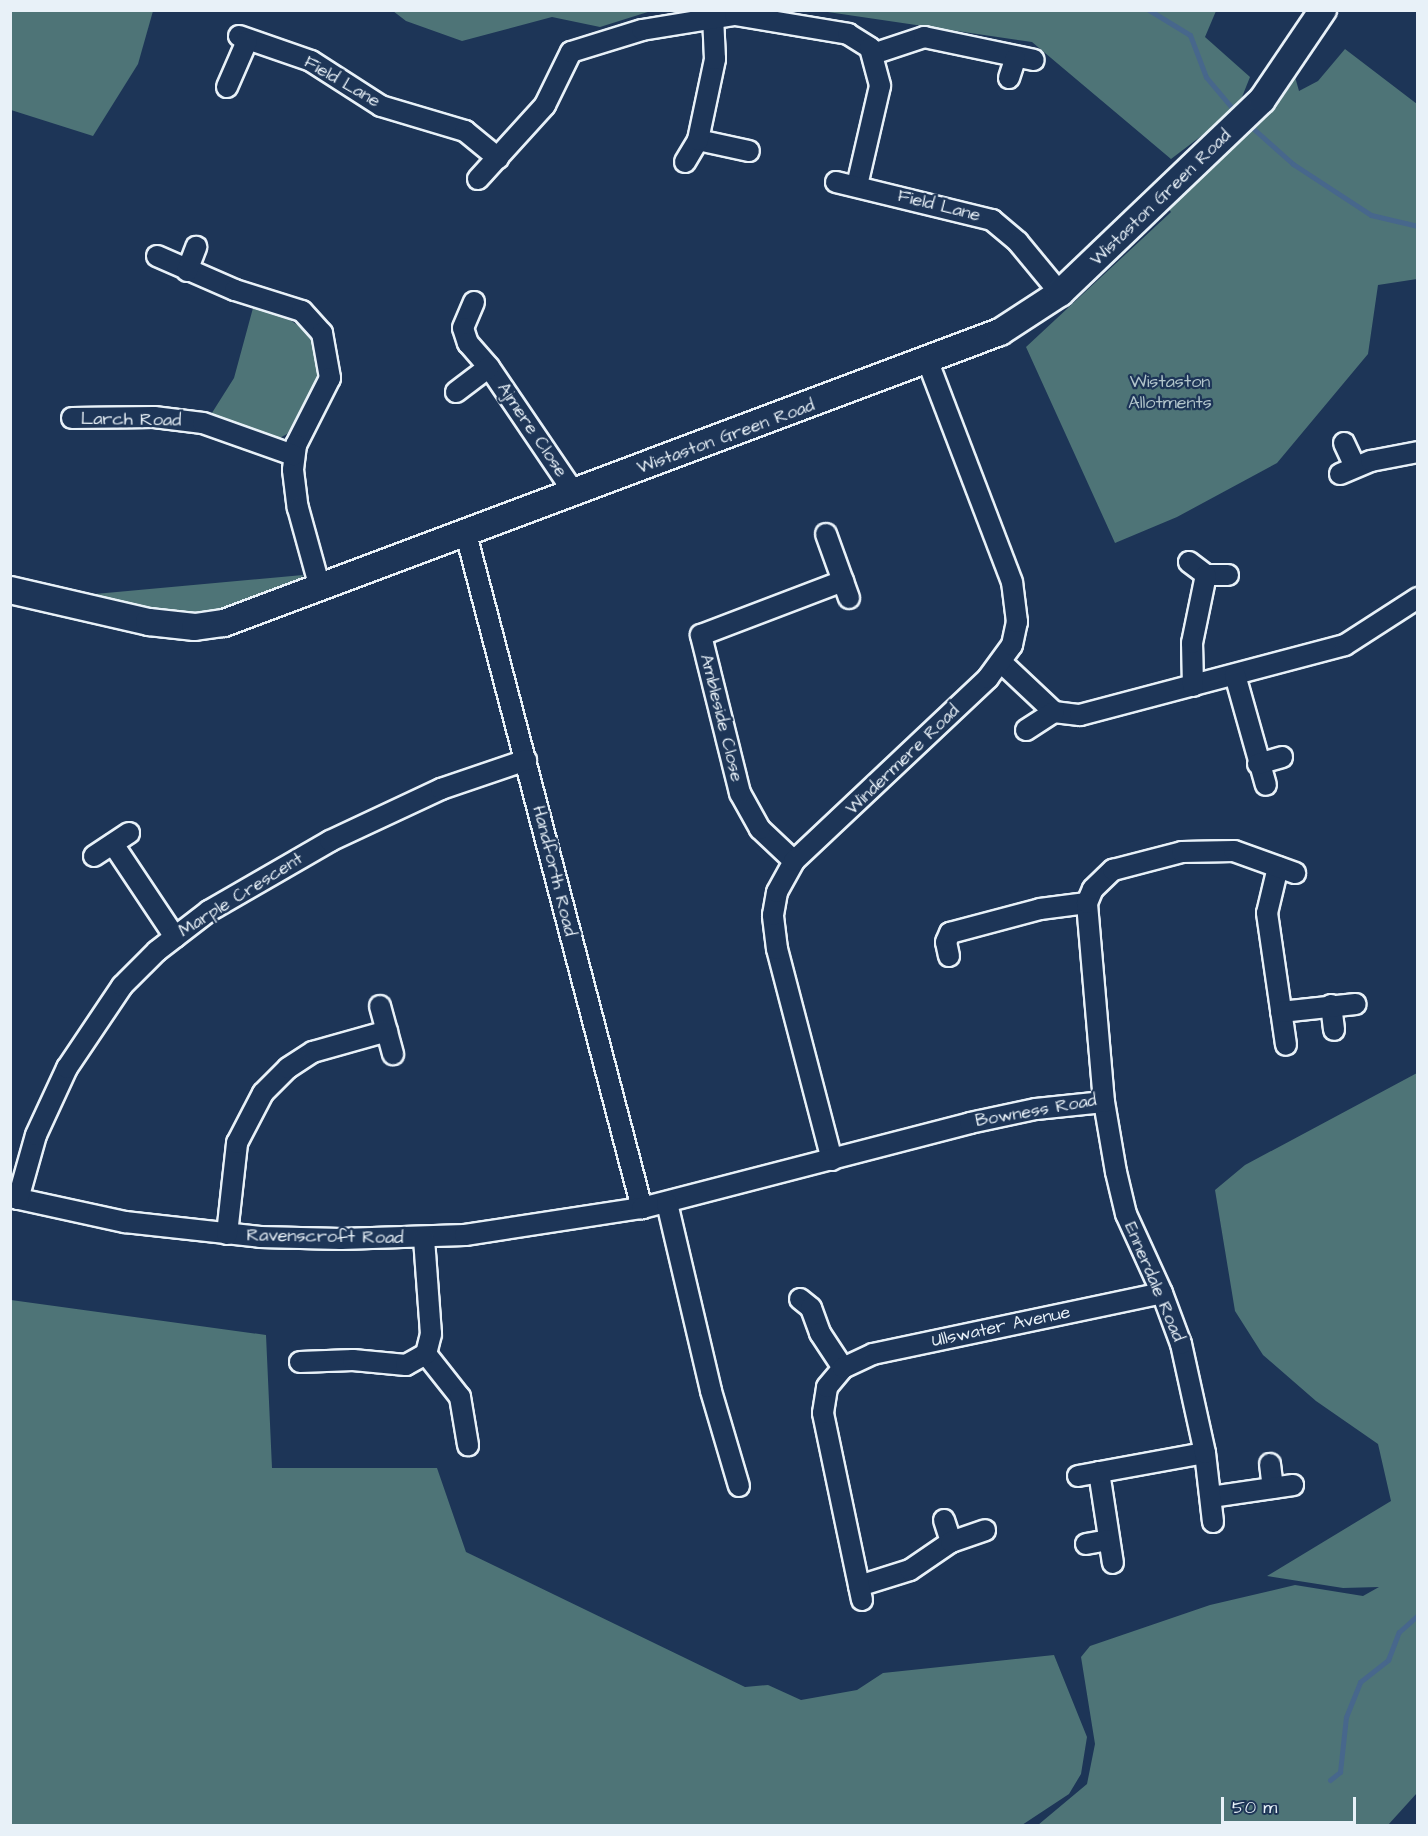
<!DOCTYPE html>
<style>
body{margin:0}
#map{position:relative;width:1428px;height:1836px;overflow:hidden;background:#1d3557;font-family:"Architects Daughter",sans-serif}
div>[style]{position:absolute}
.green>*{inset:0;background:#4e7477}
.stream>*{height:5px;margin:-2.5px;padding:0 2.5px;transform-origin:2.5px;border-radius:2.5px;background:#47678c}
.roads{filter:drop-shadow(2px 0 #e8f1f8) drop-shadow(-2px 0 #e8f1f8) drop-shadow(0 2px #e8f1f8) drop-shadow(0 -2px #e8f1f8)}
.minor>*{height:20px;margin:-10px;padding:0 10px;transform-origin:10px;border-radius:10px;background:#1d3557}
.tertiary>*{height:26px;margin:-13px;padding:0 13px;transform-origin:13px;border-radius:13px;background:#1d3557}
span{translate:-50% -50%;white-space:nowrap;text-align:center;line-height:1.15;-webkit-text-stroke:4.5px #1d3557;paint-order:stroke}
.street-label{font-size:18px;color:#e8f1f8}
.park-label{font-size:18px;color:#b2c5cb}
.frame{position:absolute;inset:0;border:12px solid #e8f1f8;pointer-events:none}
.scale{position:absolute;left:1221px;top:1797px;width:135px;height:27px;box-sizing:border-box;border:3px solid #e8f1f8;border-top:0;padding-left:8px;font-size:18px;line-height:21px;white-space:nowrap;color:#e8f1f8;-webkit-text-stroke:4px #1d3557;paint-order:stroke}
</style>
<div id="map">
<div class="green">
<div style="clip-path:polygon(11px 10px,153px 11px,138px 64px,93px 136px,11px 110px)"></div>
<div style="clip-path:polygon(393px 11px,651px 11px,600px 27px,552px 17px,462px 41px,406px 21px)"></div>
<div style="clip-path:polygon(821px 11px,1216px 11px,1205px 37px,1250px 77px,1242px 97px,1221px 121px,1171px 159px,1032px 42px)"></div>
<div style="clip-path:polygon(1345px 49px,1417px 104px,1417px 279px,1378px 285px,1368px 354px,1277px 463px,1177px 517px,1115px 543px,1026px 347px,1171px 212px,1159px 196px,1290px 59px,1299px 91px,1318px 81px)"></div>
<div style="clip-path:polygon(253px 308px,287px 318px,299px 326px,313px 341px,319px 362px,315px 393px,287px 434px,278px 439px,265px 438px,210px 416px,234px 378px)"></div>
<div style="clip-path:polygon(303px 575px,300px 583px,239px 608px,175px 617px,84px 595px)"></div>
<div style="clip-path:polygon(1417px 1073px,1417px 1793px,1388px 1825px,1038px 1825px,1087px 1784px,1095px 1744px,1081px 1657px,1090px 1646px,1210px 1605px,1295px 1585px,1363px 1596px,1379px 1587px,1343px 1588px,1267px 1576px,1391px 1501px,1378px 1444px,1316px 1401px,1263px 1355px,1235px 1311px,1215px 1190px,1245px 1165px)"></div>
<div style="clip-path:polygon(11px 1300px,266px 1335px,272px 1468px,437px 1468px,466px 1552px,745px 1687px,768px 1685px,801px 1700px,857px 1690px,883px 1673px,1054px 1655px,1087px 1737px,1081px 1774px,1069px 1794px,1022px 1825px,11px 1825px)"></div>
</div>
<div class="stream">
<div style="left:1149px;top:10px;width:48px;rotate:31.4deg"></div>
<div style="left:1190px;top:35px;width:45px;rotate:69.1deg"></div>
<div style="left:1206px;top:77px;width:50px;rotate:49.9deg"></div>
<div style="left:1247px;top:123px;width:62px;rotate:41.7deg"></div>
<div style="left:1293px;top:164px;width:93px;rotate:33.2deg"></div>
<div style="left:1371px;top:215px;width:48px;rotate:13.2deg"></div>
<div style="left:1330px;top:1780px;width:13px;rotate:-39deg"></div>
<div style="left:1340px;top:1772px;width:55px;rotate:-83.8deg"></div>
<div style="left:1346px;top:1717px;width:38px;rotate:-68deg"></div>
<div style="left:1360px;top:1682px;width:36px;rotate:-38deg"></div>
<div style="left:1388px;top:1660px;width:30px;rotate:-69deg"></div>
<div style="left:1399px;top:1632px;width:25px;rotate:-42deg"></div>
</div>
<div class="roads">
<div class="minor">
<div style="left:239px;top:36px;width:76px;rotate:19.1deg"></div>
<div style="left:311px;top:61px;width:83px;rotate:32.7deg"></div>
<div style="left:381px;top:106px;width:88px;rotate:16.6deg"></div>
<div style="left:465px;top:131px;width:43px;rotate:39.3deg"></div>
<div style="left:873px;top:54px;width:54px;rotate:-18.4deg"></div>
<div style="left:924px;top:37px;width:112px;rotate:11.8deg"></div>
<div style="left:1009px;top:78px;width:20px;rotate:-72deg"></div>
<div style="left:227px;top:87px;width:50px;rotate:-66.5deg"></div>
<div style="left:698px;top:140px;width:52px;rotate:12.2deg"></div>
<div style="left:685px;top:162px;width:26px;rotate:-59deg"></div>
<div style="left:698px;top:140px;width:83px;rotate:-78.1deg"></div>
<div style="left:715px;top:59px;width:42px;rotate:-92.7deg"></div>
<div style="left:478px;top:179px;width:100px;rotate:-47.8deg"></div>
<div style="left:545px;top:105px;width:59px;rotate:-63.9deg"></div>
<div style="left:571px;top:52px;width:74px;rotate:-17.2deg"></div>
<div style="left:642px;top:30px;width:94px;rotate:-9.2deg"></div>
<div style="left:735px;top:15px;width:115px;rotate:9.5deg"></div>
<div style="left:848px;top:34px;width:26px;rotate:32deg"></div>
<div style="left:870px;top:48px;width:39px;rotate:75deg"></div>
<div style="left:880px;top:86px;width:103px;rotate:103deg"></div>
<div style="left:836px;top:182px;width:161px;rotate:13.7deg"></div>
<div style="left:992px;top:220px;width:34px;rotate:40deg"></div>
<div style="left:1018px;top:242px;width:66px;rotate:50.5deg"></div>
<div style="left:157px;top:256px;width:85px;rotate:23.6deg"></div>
<div style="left:235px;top:290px;width:70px;rotate:17.4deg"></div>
<div style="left:302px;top:311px;width:30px;rotate:48deg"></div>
<div style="left:322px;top:333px;width:46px;rotate:79.9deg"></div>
<div style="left:330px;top:378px;width:75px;rotate:116.9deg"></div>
<div style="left:296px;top:445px;width:25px;rotate:97deg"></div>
<div style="left:293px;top:470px;width:38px;rotate:83deg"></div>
<div style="left:298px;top:508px;width:83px;rotate:74.6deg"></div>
<div style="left:187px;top:271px;width:26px;rotate:-69deg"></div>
<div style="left:474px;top:302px;width:28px;rotate:113deg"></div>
<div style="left:463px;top:328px;width:16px;rotate:72deg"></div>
<div style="left:468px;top:343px;width:32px;rotate:49deg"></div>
<div style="left:489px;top:367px;width:153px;rotate:55.9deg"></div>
<div style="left:456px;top:392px;width:41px;rotate:-37.1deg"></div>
<div style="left:72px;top:418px;width:82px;rotate:-0.7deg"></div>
<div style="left:154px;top:417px;width:49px;rotate:7deg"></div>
<div style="left:203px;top:423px;width:96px;rotate:19.6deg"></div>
<div style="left:1344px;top:443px;width:26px;rotate:65deg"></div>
<div style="left:1340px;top:474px;width:34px;rotate:-23deg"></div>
<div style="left:1371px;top:461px;width:48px;rotate:-10.8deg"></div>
<div style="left:466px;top:534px;width:697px;rotate:75.37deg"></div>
<div style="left:826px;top:534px;width:68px;rotate:70.2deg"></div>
<div style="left:1189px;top:562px;width:21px;rotate:37deg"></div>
<div style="left:1206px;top:575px;width:22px"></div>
<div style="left:1001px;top:662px;width:73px;rotate:43.3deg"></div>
<div style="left:1054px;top:712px;width:26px;rotate:7deg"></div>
<div style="left:1080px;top:715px;width:274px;rotate:-14.8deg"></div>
<div style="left:1345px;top:645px;width:87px;rotate:-32.8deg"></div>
<div style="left:1235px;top:675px;width:114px;rotate:74.3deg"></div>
<div style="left:1193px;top:686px;width:43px;rotate:-91.3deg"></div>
<div style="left:1192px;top:643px;width:69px;rotate:-78.4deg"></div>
<div style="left:1026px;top:730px;width:33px;rotate:-33deg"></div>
<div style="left:1258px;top:764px;width:25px;rotate:-16deg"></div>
<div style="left:113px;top:844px;width:112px;rotate:56.3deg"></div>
<div style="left:94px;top:856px;width:42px;rotate:-33.3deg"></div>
<div style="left:794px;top:861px;width:47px;rotate:-136.7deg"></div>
<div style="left:760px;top:829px;width:41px;rotate:-119.1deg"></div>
<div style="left:740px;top:793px;width:163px;rotate:-103.9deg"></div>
<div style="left:701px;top:635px;width:152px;rotate:-20.8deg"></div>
<div style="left:1278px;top:867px;width:47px;rotate:103.4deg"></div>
<div style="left:1267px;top:913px;width:133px;rotate:81.8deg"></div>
<div style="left:949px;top:956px;width:14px;rotate:-102deg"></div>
<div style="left:946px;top:942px;width:10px;rotate:-66deg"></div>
<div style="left:950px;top:933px;width:93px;rotate:-14.9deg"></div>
<div style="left:1040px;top:909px;width:47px;rotate:-7.3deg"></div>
<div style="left:1331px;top:1005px;width:25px;rotate:83deg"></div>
<div style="left:380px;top:1006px;width:50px;rotate:74.8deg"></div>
<div style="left:1281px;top:1012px;width:75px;rotate:-6.1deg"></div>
<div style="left:832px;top:1160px;width:218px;rotate:-104.6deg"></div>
<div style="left:777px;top:949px;width:34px;rotate:-97deg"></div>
<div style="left:773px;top:915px;width:23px;rotate:-80deg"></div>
<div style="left:777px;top:892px;width:35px;rotate:-61deg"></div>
<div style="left:794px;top:861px;width:267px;rotate:-43.3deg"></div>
<div style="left:988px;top:678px;width:41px;rotate:-54deg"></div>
<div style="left:1012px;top:645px;width:24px;rotate:-78deg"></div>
<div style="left:1017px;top:622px;width:40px;rotate:-97.1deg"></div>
<div style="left:1012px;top:582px;width:235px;rotate:-110.9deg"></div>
<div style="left:10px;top:1197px;width:118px;rotate:12.3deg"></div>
<div style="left:125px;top:1222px;width:136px;rotate:6.3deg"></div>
<div style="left:260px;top:1237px;width:81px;rotate:1.4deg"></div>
<div style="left:341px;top:1239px;width:124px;rotate:-1.8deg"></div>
<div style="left:465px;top:1235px;width:179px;rotate:-8.7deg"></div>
<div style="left:642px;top:1208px;width:339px;rotate:-14.5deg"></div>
<div style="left:970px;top:1123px;width:67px;rotate:-12deg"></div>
<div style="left:1036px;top:1109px;width:68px;rotate:-5.9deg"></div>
<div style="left:18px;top:1199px;width:66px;rotate:-74.3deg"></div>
<div style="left:36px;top:1135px;width:74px;rotate:-65.2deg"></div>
<div style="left:67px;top:1068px;width:99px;rotate:-56.1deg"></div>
<div style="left:122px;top:986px;width:49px;rotate:-45deg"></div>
<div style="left:157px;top:951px;width:66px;rotate:-37.6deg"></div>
<div style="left:209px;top:911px;width:140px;rotate:-30deg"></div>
<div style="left:330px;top:841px;width:123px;rotate:-25.1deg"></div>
<div style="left:441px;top:789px;width:90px;rotate:-18.8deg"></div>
<div style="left:667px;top:1203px;width:193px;rotate:76.8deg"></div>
<div style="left:711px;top:1391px;width:99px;rotate:73.6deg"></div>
<div style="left:227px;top:1234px;width:92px;rotate:-83.7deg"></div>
<div style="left:237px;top:1143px;width:56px;rotate:-62.5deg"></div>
<div style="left:263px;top:1093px;width:35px;rotate:-45deg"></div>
<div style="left:288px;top:1068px;width:30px;rotate:-33deg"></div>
<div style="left:313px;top:1052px;width:77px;rotate:-15.8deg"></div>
<div style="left:800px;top:1299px;width:14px;rotate:39deg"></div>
<div style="left:811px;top:1308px;width:27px;rotate:70deg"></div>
<div style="left:820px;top:1333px;width:42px;rotate:56.7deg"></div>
<div style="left:426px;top:1354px;width:55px;rotate:51.7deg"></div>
<div style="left:460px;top:1397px;width:49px;rotate:80.5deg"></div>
<div style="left:300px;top:1362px;width:53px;rotate:-2.2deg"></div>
<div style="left:353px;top:1360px;width:53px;rotate:5.4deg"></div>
<div style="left:406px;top:1365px;width:23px;rotate:-29deg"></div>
<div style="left:426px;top:1354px;width:21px;rotate:-76deg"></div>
<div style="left:431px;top:1334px;width:96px;rotate:-94.2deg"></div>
<div style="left:1270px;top:1464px;width:24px;rotate:83deg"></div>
<div style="left:1099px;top:1472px;width:92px;rotate:81.3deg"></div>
<div style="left:1078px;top:1476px;width:129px;rotate:-10.3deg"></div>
<div style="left:1211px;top:1497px;width:83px;rotate:-8.3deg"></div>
<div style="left:944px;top:1520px;width:23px;rotate:72deg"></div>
<div style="left:1213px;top:1522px;width:69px;rotate:-96.6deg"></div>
<div style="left:1205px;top:1453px;width:112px;rotate:-102.4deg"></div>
<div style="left:1181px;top:1344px;width:54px;rotate:-110.4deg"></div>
<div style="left:1162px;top:1293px;width:87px;rotate:-114.5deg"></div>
<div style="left:1126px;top:1214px;width:43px;rotate:-103.4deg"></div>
<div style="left:1116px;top:1172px;width:71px;rotate:-99.7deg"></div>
<div style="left:1104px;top:1102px;width:200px;rotate:-94.9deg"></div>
<div style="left:1087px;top:903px;width:15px;rotate:-67deg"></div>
<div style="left:1093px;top:889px;width:28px;rotate:-44deg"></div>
<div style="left:1113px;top:870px;width:71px;rotate:-14.6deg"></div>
<div style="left:1182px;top:852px;width:52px;rotate:-1.1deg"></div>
<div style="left:1234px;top:851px;width:65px;rotate:19.8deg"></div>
<div style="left:1086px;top:1544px;width:23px;rotate:-10deg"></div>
<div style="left:859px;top:1586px;width:53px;rotate:-17.4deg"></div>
<div style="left:910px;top:1570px;width:50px;rotate:-34.3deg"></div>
<div style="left:951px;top:1542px;width:36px;rotate:-19deg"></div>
<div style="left:862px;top:1600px;width:191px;rotate:-101.8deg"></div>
<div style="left:823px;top:1413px;width:26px;rotate:-81deg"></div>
<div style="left:827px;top:1387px;width:25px;rotate:-50deg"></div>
<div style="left:843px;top:1368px;width:33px;rotate:-25deg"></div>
<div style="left:873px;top:1354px;width:295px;rotate:-11.9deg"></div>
</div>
<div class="tertiary">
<div style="left:10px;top:590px;width:143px;rotate:13deg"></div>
<div style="left:149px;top:622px;width:46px;rotate:6.2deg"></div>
<div style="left:195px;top:627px;width:29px;rotate:-8deg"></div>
<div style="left:224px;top:623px;width:829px;rotate:-20.56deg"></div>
<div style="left:1000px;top:332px;width:72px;rotate:-33deg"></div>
<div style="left:1060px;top:293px;width:279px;rotate:-43.7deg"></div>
<div style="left:1262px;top:100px;width:109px;rotate:-55.9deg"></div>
</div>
</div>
<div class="street-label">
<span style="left:342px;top:82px;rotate:30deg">Field Lane</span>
<span style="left:1161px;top:198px;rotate:-44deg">Wistaston Green Road</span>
<span style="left:939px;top:206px;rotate:14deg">Field Lane</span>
<span style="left:131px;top:420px;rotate:1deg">Larch Road</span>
<span style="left:532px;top:430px;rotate:56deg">Ajmere Close</span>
<span style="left:726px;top:437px;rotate:-20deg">Wistaston Green Road</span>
<span style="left:721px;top:718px;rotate:76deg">Ambleside Close</span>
<span style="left:903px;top:760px;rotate:-44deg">Windermere Road</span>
<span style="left:554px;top:871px;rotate:76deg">Handforth Road</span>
<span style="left:241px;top:895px;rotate:-32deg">Marple Crescent</span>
<span style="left:1036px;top:1111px;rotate:-10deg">Bowness Road</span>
<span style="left:325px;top:1237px;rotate:1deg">Ravenscroft Road</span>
<span style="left:1154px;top:1282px;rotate:67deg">Ennerdale Road</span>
<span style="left:1001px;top:1327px;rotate:-12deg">Ullswater Avenue</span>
</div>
<div class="park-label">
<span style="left:1170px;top:393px">Wistaston<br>Allotments</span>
</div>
<div class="frame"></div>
<div class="scale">50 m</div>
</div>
